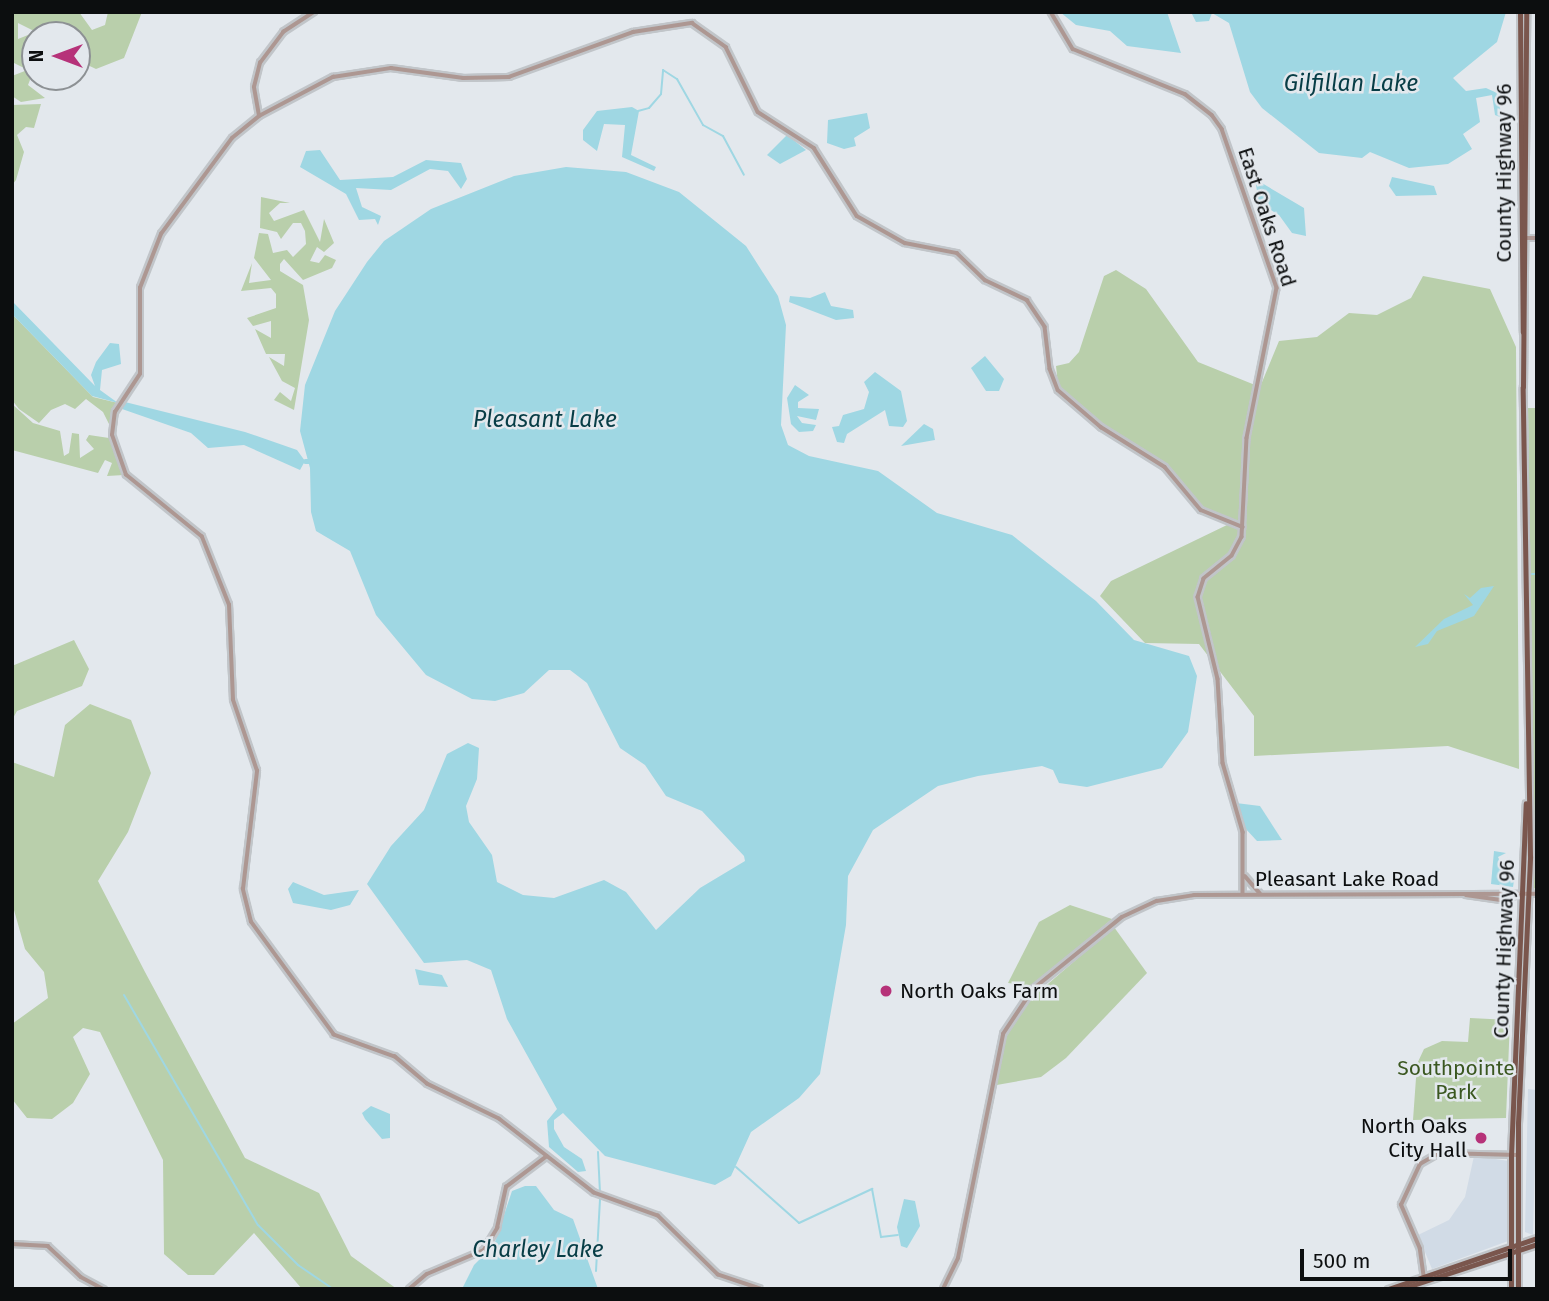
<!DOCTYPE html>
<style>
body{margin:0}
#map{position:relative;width:1549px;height:1301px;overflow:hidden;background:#e3e8ed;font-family:"Fira Sans",sans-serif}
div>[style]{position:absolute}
.built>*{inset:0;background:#d1dbe6}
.green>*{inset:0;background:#b9cfab}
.water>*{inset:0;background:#9fd7e3}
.stream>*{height:2px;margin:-1px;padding:0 1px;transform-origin:1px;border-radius:1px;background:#9fd7e3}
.river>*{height:5px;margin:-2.5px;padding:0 2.5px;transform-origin:2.5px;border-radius:2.5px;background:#9fd7e3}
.roads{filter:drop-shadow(2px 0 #c1c5c9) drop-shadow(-2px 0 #c1c5c9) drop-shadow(0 2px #c1c5c9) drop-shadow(0 -2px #c1c5c9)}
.minor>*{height:3.5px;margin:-1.75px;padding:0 1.75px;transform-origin:1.75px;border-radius:1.75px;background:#ad9792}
.major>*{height:5px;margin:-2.5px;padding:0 2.5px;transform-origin:2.5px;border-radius:2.5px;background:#7a564d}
.dots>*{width:19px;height:19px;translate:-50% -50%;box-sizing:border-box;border:4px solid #e3e8ed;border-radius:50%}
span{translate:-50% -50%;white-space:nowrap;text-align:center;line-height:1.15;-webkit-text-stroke:5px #e3e8ed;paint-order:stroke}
.street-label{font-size:21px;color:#0c0e0f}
.poi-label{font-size:21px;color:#0c0e0f}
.left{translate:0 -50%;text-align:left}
.right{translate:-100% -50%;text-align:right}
.park-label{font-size:21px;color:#3a5720}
.water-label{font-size:23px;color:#073d46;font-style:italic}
.frame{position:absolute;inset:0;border:14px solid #0c0e0f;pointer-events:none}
.north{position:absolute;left:21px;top:21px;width:70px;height:70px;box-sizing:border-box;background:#e3e8ed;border:2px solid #8d9194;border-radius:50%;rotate:270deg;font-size:19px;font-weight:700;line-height:28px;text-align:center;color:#0c0e0f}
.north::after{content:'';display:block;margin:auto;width:24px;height:32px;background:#b63279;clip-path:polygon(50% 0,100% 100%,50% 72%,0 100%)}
.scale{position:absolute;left:1300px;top:1249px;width:212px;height:32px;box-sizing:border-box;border:4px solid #0c0e0f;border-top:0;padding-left:9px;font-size:21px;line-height:24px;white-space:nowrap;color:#0c0e0f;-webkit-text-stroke:5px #e3e8ed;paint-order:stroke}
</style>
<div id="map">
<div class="built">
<div style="clip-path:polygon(1528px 1089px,1537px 1090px,1533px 1235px,1525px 1232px)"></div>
<div style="clip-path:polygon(1474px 1156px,1509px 1161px,1508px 1241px,1432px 1269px,1418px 1235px,1449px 1220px,1465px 1197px)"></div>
</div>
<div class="green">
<div style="clip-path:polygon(12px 12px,79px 12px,92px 30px,105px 25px,108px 12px,142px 12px,124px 58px,96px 69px,77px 60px,77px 35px,42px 35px,18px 23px,18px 39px,33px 33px,36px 35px,35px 65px,26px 69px,12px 62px)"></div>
<div style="clip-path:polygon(35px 67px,28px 85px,45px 98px,21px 102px,12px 96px,12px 76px)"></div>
<div style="clip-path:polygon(41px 104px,34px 128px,26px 127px,17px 135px,24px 152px,16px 180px,12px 185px,12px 105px)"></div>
<div style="clip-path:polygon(261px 197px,290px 203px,280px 203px,269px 213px,274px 221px,304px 210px,320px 242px,324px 219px,334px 243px,324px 252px,317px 247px,310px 261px,319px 263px,325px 255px,336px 260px,332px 268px,303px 280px,284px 259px,280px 264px,280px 271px,303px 285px,309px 320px,294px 410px,274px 400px,280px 392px,291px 401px,295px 388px,282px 381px,269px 357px,284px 366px,285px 354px,266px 354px,255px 329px,271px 338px,271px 321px,253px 326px,247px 318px,276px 308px,276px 294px,271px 288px,241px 291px,252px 263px,249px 283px,271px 280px,254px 258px,259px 233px,268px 234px,273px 253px,287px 250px,293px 257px,306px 244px,305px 231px,301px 223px,293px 223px,281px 239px,277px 232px,260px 228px)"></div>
<div style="clip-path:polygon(1116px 270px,1146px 289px,1198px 362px,1260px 387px,1279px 341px,1317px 337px,1349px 313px,1377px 315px,1411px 298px,1423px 276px,1490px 289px,1516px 347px,1519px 769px,1448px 746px,1254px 756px,1254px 716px,1199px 644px,1145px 643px,1100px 596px,1111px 581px,1227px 525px,1201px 510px,1188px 490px,1152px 457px,1103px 426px,1058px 385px,1056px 366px,1069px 363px,1079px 352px,1104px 276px)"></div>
<div style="clip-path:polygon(12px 314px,93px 397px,118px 403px,110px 426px,103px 412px,86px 399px,75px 409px,65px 404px,51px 410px,39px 423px,19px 409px,12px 400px)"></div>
<div style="clip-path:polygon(12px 404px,33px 423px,60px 431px,64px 456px,69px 453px,72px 433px,79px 434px,80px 458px,94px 449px,86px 440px,89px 435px,109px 438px,124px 475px,107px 476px,112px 463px,105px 460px,98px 473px,12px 450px)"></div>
<div style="clip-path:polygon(1528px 408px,1537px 408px,1537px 891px,1532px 886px)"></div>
<div style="clip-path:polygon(74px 640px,89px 669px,82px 686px,17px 711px,12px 720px,12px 666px)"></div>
<div style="clip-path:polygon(90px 704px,131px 720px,151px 773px,128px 832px,98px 881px,145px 972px,245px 1158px,319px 1193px,351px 1256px,397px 1289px,302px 1289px,254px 1233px,214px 1275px,188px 1275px,164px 1254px,163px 1160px,100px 1032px,83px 1028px,73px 1037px,90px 1074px,73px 1103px,52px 1119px,27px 1118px,12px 1099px,12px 1024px,48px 998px,44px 972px,25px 949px,12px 903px,12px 762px,54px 777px,65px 725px)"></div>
<div style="clip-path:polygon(1070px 905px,1112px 919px,1033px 986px,1008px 983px,1039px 922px)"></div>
<div style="clip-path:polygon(1114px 927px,1147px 973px,1066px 1058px,1041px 1077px,991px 1086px,1002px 1044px,1027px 1002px)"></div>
<div style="clip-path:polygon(1470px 1018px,1510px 1020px,1506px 1118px,1413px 1120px,1417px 1064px,1424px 1049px,1442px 1041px,1468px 1042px)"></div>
</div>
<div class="water">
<div style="clip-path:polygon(1060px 12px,1167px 12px,1181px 53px,1127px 46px,1110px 31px,1076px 25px)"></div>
<div style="clip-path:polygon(1191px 12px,1506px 12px,1497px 42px,1453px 78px,1466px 91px,1486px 88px,1497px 93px,1502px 118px,1495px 115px,1492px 95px,1476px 98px,1480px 122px,1463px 134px,1472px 149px,1448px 164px,1409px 168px,1370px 152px,1362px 158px,1319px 153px,1262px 108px,1250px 92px,1229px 23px,1212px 13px,1209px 21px,1196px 22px)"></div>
<div style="clip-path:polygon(632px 107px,639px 111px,631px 155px,656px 167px,654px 171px,622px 157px,625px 125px,604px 124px,597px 151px,583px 140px,583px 130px,597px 111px)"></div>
<div style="clip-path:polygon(867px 113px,870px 128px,854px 138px,856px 146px,844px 149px,827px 143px,828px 120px)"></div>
<div style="clip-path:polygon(787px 135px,806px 150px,780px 164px,767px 155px)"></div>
<div style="clip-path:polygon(320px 150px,340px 180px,393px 177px,426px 160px,461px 163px,467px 179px,461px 189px,448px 171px,430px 169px,391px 190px,356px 188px,362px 207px,381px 216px,378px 225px,375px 219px,359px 220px,346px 194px,300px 167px,306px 151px)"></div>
<div style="clip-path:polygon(566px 167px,626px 172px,679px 192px,746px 246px,778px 296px,786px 325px,781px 425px,788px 445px,809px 456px,878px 471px,937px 513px,1012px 535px,1096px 601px,1134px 640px,1189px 656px,1197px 676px,1188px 732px,1162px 768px,1087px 787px,1059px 783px,1053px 770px,1042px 766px,978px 776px,938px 786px,873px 830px,848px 876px,846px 925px,820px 1074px,799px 1098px,751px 1132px,731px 1176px,715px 1185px,605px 1156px,563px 1113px,554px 1120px,554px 1129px,564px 1147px,582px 1159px,586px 1171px,578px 1172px,549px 1147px,547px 1121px,557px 1109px,507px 1019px,491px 970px,467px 960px,424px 963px,367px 884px,391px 846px,424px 810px,447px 754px,468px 743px,479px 748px,477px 779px,466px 806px,469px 822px,492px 855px,497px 882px,523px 895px,554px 898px,604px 880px,626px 892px,656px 930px,700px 888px,745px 861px,744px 856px,702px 811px,666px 796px,645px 765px,620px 748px,587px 683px,570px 670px,549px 670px,524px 693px,495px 701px,472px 699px,426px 675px,376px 615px,350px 551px,316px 531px,311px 512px,310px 468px,300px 431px,305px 385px,335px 311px,367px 262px,384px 241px,431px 209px,514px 176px)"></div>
<div style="clip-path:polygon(1392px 177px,1434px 186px,1437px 195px,1396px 196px,1389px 186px)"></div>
<div style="clip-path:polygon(1255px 179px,1304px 208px,1306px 236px,1292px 233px,1279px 215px,1259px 203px)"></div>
<div style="clip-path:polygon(825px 292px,831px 306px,853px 310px,854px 318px,836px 320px,789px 302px,790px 296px,810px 298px)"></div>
<div style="clip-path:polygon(12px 301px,95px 386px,91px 375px,96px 362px,110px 343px,119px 344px,121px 364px,102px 370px,100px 390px,118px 403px,92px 396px,12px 314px)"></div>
<div style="clip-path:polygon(985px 356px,1004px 379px,999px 391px,986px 391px,971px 368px)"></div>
<div style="clip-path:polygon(875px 372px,901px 391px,907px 421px,903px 427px,889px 426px,885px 410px,847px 434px,844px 443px,837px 442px,832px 427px,839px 426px,843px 415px,864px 409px,869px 392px,864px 382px)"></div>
<div style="clip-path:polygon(795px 385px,809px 395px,798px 402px,798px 408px,819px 409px,816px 420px,797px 416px,802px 423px,816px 425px,813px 431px,799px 432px,791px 424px,787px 398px)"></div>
<div style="clip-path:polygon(125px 402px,245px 432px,297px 450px,305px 461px,300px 470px,244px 445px,208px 448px,191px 433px,122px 409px)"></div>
<div style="clip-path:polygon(924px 424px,933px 429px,935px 440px,901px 446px)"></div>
<div style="clip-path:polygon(1494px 586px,1474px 616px,1437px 631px,1428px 644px,1415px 647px,1444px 619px,1473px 605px,1464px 594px,1470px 598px,1481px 588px)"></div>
<div style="clip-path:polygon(1236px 803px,1260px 806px,1282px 840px,1257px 841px,1244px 827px)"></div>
<div style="clip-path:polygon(1494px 851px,1506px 853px,1498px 857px,1504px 870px,1515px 874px,1513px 887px,1491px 884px)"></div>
<div style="clip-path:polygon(293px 882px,324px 895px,359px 890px,350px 905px,331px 910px,293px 903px,288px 889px)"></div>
<div style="clip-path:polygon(415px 969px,442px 975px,448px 987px,419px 985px)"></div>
<div style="clip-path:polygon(371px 1106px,390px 1114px,390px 1138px,382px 1139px,365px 1119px,362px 1113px)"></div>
<div style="clip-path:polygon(525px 1186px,536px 1186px,554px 1210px,573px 1219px,598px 1289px,462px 1289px,474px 1265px,494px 1245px,512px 1191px)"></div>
<div style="clip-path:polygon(904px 1199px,915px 1201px,920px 1226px,907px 1248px,901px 1246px,897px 1227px)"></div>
</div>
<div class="stream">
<div style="left:638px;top:111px;width:11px;rotate:-15deg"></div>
<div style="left:649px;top:108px;width:18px;rotate:-49deg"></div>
<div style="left:661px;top:94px;width:24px;rotate:-85deg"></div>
<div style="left:663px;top:70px;width:17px;rotate:33deg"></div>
<div style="left:677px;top:79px;width:53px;rotate:60.5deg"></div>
<div style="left:703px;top:125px;width:23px;rotate:29deg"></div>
<div style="left:723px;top:136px;width:44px;rotate:61.7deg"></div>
<div style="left:1532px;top:574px;width:5px"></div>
<div style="left:124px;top:995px;width:266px;rotate:59.8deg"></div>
<div style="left:258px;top:1225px;width:57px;rotate:45deg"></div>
<div style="left:298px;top:1265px;width:42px;rotate:34.4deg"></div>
<div style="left:598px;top:1152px;width:41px;rotate:87.2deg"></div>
<div style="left:736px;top:1167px;width:84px;rotate:41.6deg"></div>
<div style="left:799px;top:1223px;width:81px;rotate:-25deg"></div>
<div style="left:872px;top:1189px;width:49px;rotate:79.4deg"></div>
<div style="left:881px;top:1237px;width:17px;rotate:-7deg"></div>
<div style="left:596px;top:1271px;width:72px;rotate:-86.8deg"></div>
</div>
<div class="river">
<div style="left:305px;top:461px;width:4px"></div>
</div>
<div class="roads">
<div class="minor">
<div style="left:1051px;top:12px;width:43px;rotate:59.3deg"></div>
<div style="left:1073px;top:49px;width:121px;rotate:21.9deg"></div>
<div style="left:1185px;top:94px;width:34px;rotate:38deg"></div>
<div style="left:1212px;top:115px;width:17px;rotate:54deg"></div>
<div style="left:1222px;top:129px;width:168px;rotate:70.9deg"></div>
<div style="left:1277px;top:288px;width:153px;rotate:101.3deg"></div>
<div style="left:1247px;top:438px;width:99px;rotate:92.9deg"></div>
<div style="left:1242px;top:537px;width:21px;rotate:118deg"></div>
<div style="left:1232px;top:556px;width:36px;rotate:141deg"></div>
<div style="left:1204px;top:579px;width:19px;rotate:108deg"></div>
<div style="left:1198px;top:597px;width:84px;rotate:76.3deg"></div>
<div style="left:1218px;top:679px;width:84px;rotate:86.6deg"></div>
<div style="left:1223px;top:763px;width:72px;rotate:73.8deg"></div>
<div style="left:1243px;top:832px;width:62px;rotate:90deg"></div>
<div style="left:259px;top:116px;width:29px;rotate:-100deg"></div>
<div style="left:254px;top:87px;width:25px;rotate:-76deg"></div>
<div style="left:260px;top:63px;width:39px;rotate:-53deg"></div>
<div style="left:283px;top:32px;width:37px;rotate:-33deg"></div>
<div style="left:1525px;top:238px;width:12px"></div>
<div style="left:1245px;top:876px;width:23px;rotate:49deg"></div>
<div style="left:1466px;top:895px;width:35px;rotate:8deg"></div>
<div style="left:1501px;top:900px;width:22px;rotate:-16deg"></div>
<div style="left:12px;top:1244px;width:36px;rotate:3deg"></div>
<div style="left:48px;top:1246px;width:45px;rotate:43.2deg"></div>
<div style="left:81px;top:1277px;width:26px;rotate:28deg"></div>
<div style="left:1424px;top:1279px;width:30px;rotate:-98deg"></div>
<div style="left:1420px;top:1249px;width:48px;rotate:-113.4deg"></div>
<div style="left:1401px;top:1205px;width:45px;rotate:-65.1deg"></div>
<div style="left:1420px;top:1164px;width:22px;rotate:-30deg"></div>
<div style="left:1439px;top:1153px;width:79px;rotate:1.5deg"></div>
<div style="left:409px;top:1289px;width:23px;rotate:-40deg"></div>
<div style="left:427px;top:1274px;width:62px;rotate:-22.8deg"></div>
<div style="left:484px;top:1250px;width:26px;rotate:-59deg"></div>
<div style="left:497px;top:1228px;width:42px;rotate:-77.6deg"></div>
<div style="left:506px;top:1187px;width:51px;rotate:-37.1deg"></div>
<div style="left:760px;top:1289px;width:44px;rotate:-161.6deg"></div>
<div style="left:718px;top:1275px;width:84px;rotate:-135.5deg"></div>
<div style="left:658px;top:1216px;width:68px;rotate:-160.2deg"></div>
<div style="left:594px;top:1193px;width:120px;rotate:-142.1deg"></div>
<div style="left:499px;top:1119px;width:80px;rotate:-154.1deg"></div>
<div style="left:427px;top:1084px;width:42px;rotate:-139.8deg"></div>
<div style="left:395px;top:1057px;width:65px;rotate:-160.2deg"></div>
<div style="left:334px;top:1035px;width:140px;rotate:-126.3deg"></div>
<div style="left:251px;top:922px;width:34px;rotate:-104deg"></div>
<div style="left:243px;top:889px;width:119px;rotate:-83.2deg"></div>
<div style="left:257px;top:771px;width:75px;rotate:-108.7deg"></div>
<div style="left:233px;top:700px;width:95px;rotate:-92.4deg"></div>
<div style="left:229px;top:605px;width:73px;rotate:-111.7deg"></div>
<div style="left:202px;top:537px;width:98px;rotate:-140.8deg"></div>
<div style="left:126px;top:475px;width:42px;rotate:-109.3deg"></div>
<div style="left:112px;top:435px;width:23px;rotate:-83deg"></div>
<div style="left:115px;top:412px;width:45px;rotate:-56.7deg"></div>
<div style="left:140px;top:374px;width:86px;rotate:-90deg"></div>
<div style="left:140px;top:288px;width:58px;rotate:-68.7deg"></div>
<div style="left:161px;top:234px;width:119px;rotate:-53.5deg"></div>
<div style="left:232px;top:138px;width:35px;rotate:-39deg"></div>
<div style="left:259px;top:116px;width:84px;rotate:-27.8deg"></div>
<div style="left:333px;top:77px;width:59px;rotate:-8.8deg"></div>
<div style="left:391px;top:68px;width:73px;rotate:7.9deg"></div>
<div style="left:463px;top:78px;width:46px;rotate:-1.2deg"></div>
<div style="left:509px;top:77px;width:132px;rotate:-19.9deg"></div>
<div style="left:633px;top:32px;width:60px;rotate:-8.7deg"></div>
<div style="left:692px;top:23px;width:42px;rotate:35.2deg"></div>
<div style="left:726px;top:47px;width:72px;rotate:63.8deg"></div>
<div style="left:758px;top:112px;width:67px;rotate:32.7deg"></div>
<div style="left:814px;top:148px;width:80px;rotate:57.7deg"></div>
<div style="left:857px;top:216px;width:55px;rotate:29.4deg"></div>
<div style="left:905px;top:243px;width:53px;rotate:10.9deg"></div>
<div style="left:957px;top:253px;width:39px;rotate:44deg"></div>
<div style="left:985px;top:280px;width:47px;rotate:25.5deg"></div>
<div style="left:1027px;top:300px;width:32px;rotate:56deg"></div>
<div style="left:1045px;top:327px;width:42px;rotate:83.2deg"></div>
<div style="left:1050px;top:369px;width:22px;rotate:69deg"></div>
<div style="left:1058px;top:390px;width:57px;rotate:40.7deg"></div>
<div style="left:1101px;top:427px;width:75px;rotate:32deg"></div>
<div style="left:1165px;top:467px;width:56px;rotate:50.1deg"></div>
<div style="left:1201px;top:510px;width:45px;rotate:22deg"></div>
<div style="left:943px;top:1289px;width:34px;rotate:-64deg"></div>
<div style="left:958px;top:1258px;width:228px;rotate:-78.6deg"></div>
<div style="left:1003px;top:1034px;width:54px;rotate:-56.3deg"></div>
<div style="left:1033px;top:989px;width:114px;rotate:-39deg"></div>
<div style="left:1122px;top:917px;width:38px;rotate:-25deg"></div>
<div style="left:1157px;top:901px;width:37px;rotate:-9deg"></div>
<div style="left:1194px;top:895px;width:343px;rotate:-0.2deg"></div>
</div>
<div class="major">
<div style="left:1520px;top:12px;width:320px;rotate:89.5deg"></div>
<div style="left:1388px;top:1289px;width:157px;rotate:-18.9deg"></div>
<div style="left:1401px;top:1289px;width:143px;rotate:-18.3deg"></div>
<div style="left:1511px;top:1289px;width:134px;rotate:-90deg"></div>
<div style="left:1511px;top:1155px;width:352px;rotate:-87.6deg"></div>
<div style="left:1518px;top:1289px;width:166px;rotate:-90deg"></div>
<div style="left:1518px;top:1123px;width:267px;rotate:-87.4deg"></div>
<div style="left:1530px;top:856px;width:469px;rotate:-90.9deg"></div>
<div style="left:1523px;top:387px;width:375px;rotate:-89.5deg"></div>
</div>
</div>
<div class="dots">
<div style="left:886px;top:991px;background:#b63279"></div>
<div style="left:1481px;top:1138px;background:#b63279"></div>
</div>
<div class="street-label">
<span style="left:1504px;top:173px;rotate:-90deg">County Highway 96</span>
<span style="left:1267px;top:217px;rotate:72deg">East Oaks Road</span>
<span style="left:1347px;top:879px">Pleasant Lake Road</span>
<span style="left:1504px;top:949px;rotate:-88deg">County Highway 96</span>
</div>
<div class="poi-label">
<span class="left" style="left:900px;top:991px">North Oaks Farm</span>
<span class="right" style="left:1467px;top:1138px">North Oaks<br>City Hall</span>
</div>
<div class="park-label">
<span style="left:1456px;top:1080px">Southpointe<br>Park</span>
</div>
<div class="water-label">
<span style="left:1351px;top:83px">Gilfillan Lake</span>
<span style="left:545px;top:419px">Pleasant Lake</span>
<span style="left:538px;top:1249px">Charley Lake</span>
</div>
<div class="frame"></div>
<div class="north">N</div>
<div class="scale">500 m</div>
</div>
